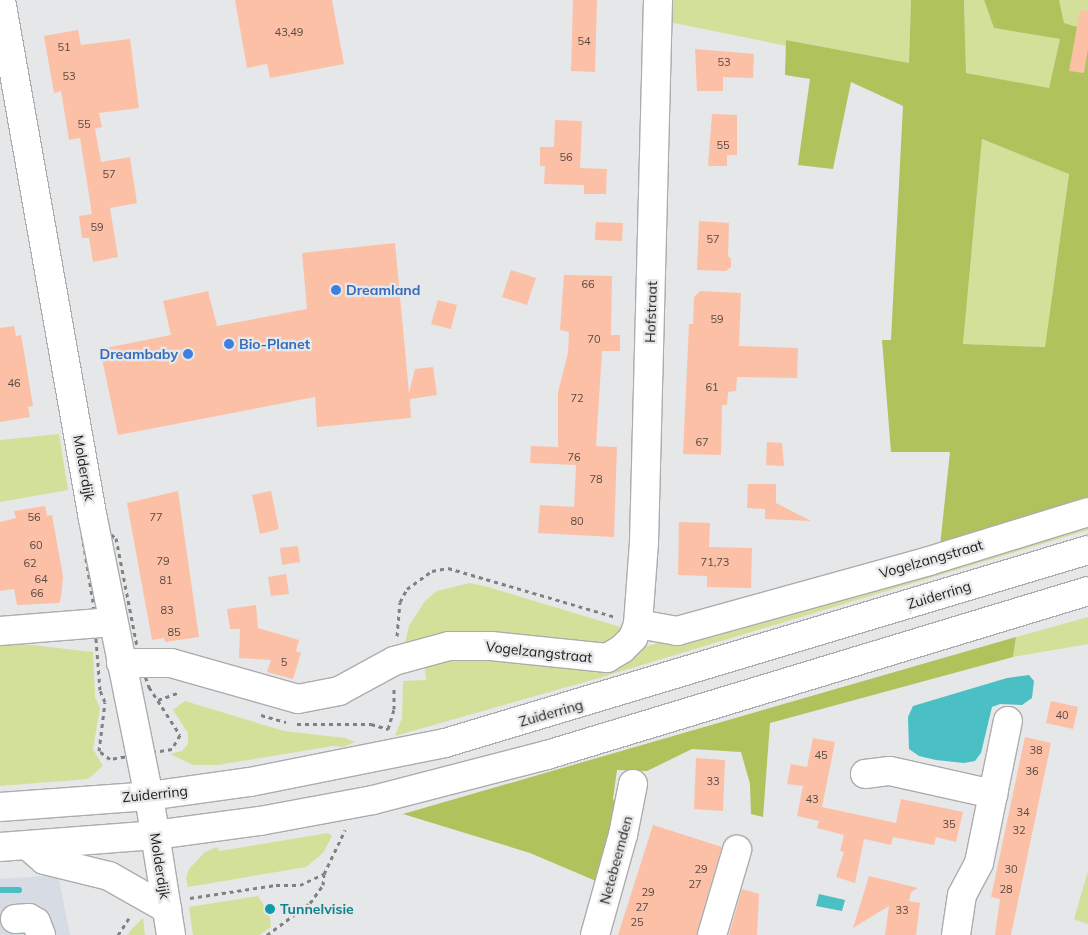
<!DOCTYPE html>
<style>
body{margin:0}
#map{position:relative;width:1088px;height:935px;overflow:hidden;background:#e6e7e8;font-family:Mulish,sans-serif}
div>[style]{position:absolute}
.built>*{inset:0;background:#d7dce4}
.green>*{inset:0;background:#d2e09a}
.forest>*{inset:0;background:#b0c25c}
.water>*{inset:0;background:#4abfc4}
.stream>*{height:6px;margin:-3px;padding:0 3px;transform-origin:3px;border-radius:3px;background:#4abfc4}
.building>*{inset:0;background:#fcc0a7}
.path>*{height:3px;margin-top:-1.5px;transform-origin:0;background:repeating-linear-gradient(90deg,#808181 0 4px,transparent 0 8px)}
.roads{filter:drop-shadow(1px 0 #acacad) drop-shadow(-1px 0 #acacad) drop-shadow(0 1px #acacad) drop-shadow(0 -1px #acacad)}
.minor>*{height:28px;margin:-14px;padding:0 14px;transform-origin:14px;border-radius:14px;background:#fff}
.major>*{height:28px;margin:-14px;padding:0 14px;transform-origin:14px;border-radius:14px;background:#fff}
.highway>*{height:28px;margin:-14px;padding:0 14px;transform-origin:14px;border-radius:14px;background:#fff}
.dots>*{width:14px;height:14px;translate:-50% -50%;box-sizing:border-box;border:2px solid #e6e7e8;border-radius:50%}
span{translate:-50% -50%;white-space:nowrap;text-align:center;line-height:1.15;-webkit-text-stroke:4.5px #e6e7e8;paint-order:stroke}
.number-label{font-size:11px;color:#584942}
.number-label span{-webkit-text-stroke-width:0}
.shop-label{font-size:14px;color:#366cbe;font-weight:700}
.left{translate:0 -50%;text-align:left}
.right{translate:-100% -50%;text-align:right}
.street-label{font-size:14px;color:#212121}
.culture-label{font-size:14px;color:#0d838f;font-weight:700}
</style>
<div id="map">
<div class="built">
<div style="clip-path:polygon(58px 875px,70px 935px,0 935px,0 879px)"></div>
</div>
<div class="green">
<div style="clip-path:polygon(669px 0,911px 0,909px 63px,786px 40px,787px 46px,669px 22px)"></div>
<div style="clip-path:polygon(964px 0,984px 0,994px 28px,1060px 39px,1049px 89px,966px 73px)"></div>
<div style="clip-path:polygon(1059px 0,1088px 0,1088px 30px,1064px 23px)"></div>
<div style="clip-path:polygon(982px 139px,1069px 173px,1045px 347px,963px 344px)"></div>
<div style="clip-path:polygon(59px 434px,68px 490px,0 502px,0 440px)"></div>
<div style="clip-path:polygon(1088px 517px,1088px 530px,599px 678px,395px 736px,402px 718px,403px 681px,426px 680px,424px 659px,634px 650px)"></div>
<div style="clip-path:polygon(470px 583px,488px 587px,627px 629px,606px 650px,403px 651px,409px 626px,425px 601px,437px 591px)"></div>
<div style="clip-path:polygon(1088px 617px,1088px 644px,1013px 657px,1016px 637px)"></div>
<div style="clip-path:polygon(23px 644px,93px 652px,95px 697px,100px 708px,93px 749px,103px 766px,88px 779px,0 786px,0 646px)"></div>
<div style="clip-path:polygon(185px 701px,284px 731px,345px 738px,355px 742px,343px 747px,333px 746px,218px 765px,193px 765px,170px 754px,182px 751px,188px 744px,188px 733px,173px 710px)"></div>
<div style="clip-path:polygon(328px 833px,332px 836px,323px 853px,306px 867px,188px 887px,186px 878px,189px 869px,205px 852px,217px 847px,219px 851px)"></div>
<div style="clip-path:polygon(1088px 871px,1088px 924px,1074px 919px)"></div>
<div style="clip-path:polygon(258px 896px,269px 913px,271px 927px,259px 935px,193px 935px,189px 907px)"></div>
<div style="clip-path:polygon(143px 918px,145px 935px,128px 935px,130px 931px)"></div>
</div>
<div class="forest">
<div style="clip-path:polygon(evenodd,911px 0,964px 0,966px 73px,1049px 88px,1060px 39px,994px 28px,984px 0,1059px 0,1064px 23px,1088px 30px,1088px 501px,940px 546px,950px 452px,891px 452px,882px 340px,891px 340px,903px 106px,851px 82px,833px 169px,798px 165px,810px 79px,785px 75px,786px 40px,909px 63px,911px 0,982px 139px,1069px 174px,1045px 347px,963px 344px,982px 139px)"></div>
<div style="clip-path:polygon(1016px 637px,1013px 657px,770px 723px,763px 817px,751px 814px,750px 784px,741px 752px,692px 749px,647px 771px,617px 770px,613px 799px,620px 808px,603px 884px,530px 853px,403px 814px)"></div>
</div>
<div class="water">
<div style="clip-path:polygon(1029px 675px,1034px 681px,1032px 698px,1022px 705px,1000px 704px,992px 707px,981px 753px,975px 761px,964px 763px,936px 760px,919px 756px,909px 749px,908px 717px,913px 706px,1007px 678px)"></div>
<div style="clip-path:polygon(819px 894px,845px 900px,842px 911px,816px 906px)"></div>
</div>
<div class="stream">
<div style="left:0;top:890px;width:19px"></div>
</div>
<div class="building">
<div style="clip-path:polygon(235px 0,332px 0,344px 64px,270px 78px,267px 64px,247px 68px)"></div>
<div style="clip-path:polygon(573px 0,597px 0,595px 72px,571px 71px)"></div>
<div style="clip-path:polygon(1080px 10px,1088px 11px,1088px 49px,1084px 73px,1069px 71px)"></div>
<div style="clip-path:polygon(78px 30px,81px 45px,130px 39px,139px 108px,99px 113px,102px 127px,95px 129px,101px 162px,130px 157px,137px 203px,110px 208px,118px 257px,93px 262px,89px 238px,82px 238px,79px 216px,92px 214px,80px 138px,69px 140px,61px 91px,54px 93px,44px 36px)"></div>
<div style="clip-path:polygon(695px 49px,754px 54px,753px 78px,723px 77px,723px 91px,697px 91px)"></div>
<div style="clip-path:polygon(712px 114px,737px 115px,737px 155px,727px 155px,727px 166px,708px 166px)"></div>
<div style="clip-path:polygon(555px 120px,582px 121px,580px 168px,607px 169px,606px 194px,584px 194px,584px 185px,544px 184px,545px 166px,540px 166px,540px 147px,554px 147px)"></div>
<div style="clip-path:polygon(699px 221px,729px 223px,728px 256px,731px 259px,731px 267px,726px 271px,697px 270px)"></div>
<div style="clip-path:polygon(596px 222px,623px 223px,622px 241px,595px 240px)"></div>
<div style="clip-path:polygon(395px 243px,409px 393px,415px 369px,433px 367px,437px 395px,410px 399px,411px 418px,317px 427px,315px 397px,118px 435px,100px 349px,171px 335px,163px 301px,208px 291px,217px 326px,307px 309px,302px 253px)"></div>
<div style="clip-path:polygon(511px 270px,536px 278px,527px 305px,502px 297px)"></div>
<div style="clip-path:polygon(564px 275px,612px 276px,611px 335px,620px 335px,620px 351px,602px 351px,596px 446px,617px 447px,614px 537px,538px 533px,540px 505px,574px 507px,576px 465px,530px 463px,531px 446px,558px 447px,558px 392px,568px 353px,569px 332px,560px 330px)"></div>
<div style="clip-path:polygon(700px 291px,741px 293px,739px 346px,798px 348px,797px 378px,737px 377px,736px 391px,728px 392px,727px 405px,722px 405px,721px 455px,683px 454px,689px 324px,693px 324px,694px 297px)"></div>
<div style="clip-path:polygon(438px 300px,457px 305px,451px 329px,431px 324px)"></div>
<div style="clip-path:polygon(14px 326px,16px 336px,21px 335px,22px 340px,33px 406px,28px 407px,30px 417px,0 422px,0 328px)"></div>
<div style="clip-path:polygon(767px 442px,782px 443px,784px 466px,766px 465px)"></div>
<div style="clip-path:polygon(748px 484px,776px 484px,776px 503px,811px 521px,765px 519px,765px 509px,747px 508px)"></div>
<div style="clip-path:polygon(178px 491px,199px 637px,165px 642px,164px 638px,152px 640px,127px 503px)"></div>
<div style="clip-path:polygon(271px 491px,279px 529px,260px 534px,252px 495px)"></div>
<div style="clip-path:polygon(45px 506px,47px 516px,52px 515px,63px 576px,61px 598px,59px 603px,17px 605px,14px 589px,0 591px,0 522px,16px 518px,14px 511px)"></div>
<div style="clip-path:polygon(679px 522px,710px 523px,709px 547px,752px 548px,751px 588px,707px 587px,707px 576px,678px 575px)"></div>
<div style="clip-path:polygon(298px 546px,300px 562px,282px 565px,280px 548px)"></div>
<div style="clip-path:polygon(286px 574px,289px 594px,271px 596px,268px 577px)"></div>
<div style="clip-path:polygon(256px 605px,258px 628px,299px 640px,296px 651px,301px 653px,293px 679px,267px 672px,271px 660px,239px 658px,240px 629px,230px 629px,227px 609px)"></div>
<div style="clip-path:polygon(1051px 701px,1078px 707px,1073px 729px,1046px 723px)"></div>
<div style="clip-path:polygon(1025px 737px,1051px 743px,1011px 935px,995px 935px,1000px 899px,991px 897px)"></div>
<div style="clip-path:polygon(813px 738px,835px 742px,822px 807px,896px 823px,901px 799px,963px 812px,956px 842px,936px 837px,934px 845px,893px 837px,891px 845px,864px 839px,855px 883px,836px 877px,844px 852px,840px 851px,844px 835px,817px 828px,819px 821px,797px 816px,803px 786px,787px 784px,791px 764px,807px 767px)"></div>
<div style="clip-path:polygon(696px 758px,725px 760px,723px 811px,694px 809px)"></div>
<div style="clip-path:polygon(653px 825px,722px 847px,696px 935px,618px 935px)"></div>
<div style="clip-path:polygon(869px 876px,918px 888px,911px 892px,909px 901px,920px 903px,916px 935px,885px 935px,889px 906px,853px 928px)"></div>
<div style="clip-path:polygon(742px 889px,759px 894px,757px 935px,729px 935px)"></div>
</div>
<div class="path">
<div style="left:93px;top:519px;width:30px;rotate:40deg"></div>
<div style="left:116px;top:538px;width:126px;rotate:79deg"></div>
<div style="left:140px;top:662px;width:27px;rotate:70deg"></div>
<div style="left:149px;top:687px;width:57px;rotate:57.1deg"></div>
<div style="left:180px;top:735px;width:16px;rotate:120deg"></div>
<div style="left:172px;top:749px;width:63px;rotate:170.8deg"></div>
<div style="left:110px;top:759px;width:14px;rotate:-144deg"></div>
<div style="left:99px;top:751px;width:49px;rotate:-83deg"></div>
<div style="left:105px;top:702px;width:13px;rotate:-113deg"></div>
<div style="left:100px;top:690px;width:88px;rotate:-94.5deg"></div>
<div style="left:93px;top:602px;width:69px;rotate:-99.2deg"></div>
<div style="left:82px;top:534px;width:19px;rotate:-54deg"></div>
<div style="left:397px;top:636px;width:34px;rotate:-85deg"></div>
<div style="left:400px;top:602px;width:15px;rotate:-62deg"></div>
<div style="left:407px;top:589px;width:31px;rotate:-36deg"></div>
<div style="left:432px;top:571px;width:16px;rotate:-11deg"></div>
<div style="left:448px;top:568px;width:175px;rotate:16.3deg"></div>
<div style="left:158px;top:700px;width:23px;rotate:-20deg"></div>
<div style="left:261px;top:715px;width:26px;rotate:16deg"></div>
<div style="left:297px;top:724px;width:74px"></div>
<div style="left:371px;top:724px;width:18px;rotate:16deg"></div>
<div style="left:388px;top:729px;width:21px;rotate:-73deg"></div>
<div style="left:394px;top:709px;width:23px;rotate:-90deg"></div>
<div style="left:190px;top:898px;width:87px;rotate:-8.6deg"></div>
<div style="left:276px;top:885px;width:24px"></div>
<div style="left:300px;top:885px;width:26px;rotate:-25deg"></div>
<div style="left:118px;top:935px;width:20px;rotate:-57deg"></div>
<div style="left:267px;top:935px;width:54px;rotate:-36.7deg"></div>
<div style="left:310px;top:903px;width:22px;rotate:-54deg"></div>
<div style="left:323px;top:885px;width:11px;rotate:-85deg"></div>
<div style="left:324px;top:874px;width:49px;rotate:-64.5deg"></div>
</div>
<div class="roads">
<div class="minor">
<div style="left:638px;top:624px;width:40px;rotate:10deg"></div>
<div style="left:677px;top:631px;width:262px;rotate:-15.5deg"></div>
<div style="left:929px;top:561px;width:166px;rotate:-17.1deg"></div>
<div style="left:0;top:631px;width:113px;rotate:-4.6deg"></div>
<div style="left:121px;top:663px;width:50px"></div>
<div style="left:171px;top:663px;width:132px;rotate:15.8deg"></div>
<div style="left:298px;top:699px;width:42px;rotate:-11deg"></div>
<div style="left:339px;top:691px;width:63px;rotate:-28.6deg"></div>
<div style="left:394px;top:661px;width:57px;rotate:-15.3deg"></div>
<div style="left:449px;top:646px;width:42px"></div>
<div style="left:491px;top:646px;width:117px;rotate:5.9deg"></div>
<div style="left:607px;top:658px;width:17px;rotate:-31deg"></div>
<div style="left:622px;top:649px;width:16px;rotate:-45deg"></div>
<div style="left:633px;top:638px;width:15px;rotate:-70deg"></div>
<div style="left:638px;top:624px;width:82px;rotate:-85.8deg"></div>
<div style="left:644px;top:542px;width:542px;rotate:-88.52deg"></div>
<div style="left:865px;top:774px;width:25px;rotate:-7deg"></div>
<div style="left:890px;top:771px;width:106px;rotate:12.6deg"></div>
<div style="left:15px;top:919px;width:14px;rotate:-4deg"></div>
<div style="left:29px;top:918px;width:8px;rotate:30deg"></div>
<div style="left:36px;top:922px;width:14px;rotate:69deg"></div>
<div style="left:595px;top:935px;width:104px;rotate:-74.4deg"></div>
<div style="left:623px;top:835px;width:52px;rotate:-78.9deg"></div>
<div style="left:712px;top:935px;width:89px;rotate:-73.6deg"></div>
<div style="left:956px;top:935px;width:40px;rotate:-81.5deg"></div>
<div style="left:962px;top:895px;width:36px;rotate:-62deg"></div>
<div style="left:979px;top:863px;width:145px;rotate:-78.5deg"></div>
</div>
<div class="major">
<div style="left:1px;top:0;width:527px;rotate:79.95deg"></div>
<div style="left:93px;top:519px;width:283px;rotate:78.6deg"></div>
<div style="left:149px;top:796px;width:141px;rotate:81deg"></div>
<div style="left:28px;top:846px;width:21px;rotate:41deg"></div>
<div style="left:44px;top:860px;width:67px;rotate:13.8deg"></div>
<div style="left:109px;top:876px;width:67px;rotate:29.6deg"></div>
</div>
<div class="highway">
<div style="left:0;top:807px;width:149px;rotate:-4.2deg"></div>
<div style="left:149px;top:796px;width:102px;rotate:-7.9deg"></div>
<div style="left:250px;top:782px;width:199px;rotate:-11.3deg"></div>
<div style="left:445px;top:743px;width:671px;rotate:-16.71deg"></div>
<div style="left:0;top:847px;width:155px;rotate:-4.4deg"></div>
<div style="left:155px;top:835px;width:106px;rotate:-7.6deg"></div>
<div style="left:260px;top:821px;width:115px;rotate:-10.5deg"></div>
<div style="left:373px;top:800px;width:180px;rotate:-14.5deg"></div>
<div style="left:547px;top:755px;width:565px;rotate:-16.86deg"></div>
</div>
</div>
<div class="dots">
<div style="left:336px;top:290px;background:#3f7fe0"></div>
<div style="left:229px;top:344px;background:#3f7fe0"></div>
<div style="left:188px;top:354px;background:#3f7fe0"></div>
<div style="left:270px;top:909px;background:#0f9aa8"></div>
</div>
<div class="number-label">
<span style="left:289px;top:32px">43,49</span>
<span style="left:584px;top:41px">54</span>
<span style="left:64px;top:47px">51</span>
<span style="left:724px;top:62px">53</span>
<span style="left:69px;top:76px">53</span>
<span style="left:84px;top:124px">55</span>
<span style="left:723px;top:145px">55</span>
<span style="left:566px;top:157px">56</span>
<span style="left:109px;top:174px">57</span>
<span style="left:97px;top:227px">59</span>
<span style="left:713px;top:239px">57</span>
<span style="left:588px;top:284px">66</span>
<span style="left:717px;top:319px">59</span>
<span style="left:594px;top:339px">70</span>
<span style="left:14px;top:383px">46</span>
<span style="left:712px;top:387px">61</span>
<span style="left:577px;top:398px">72</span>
<span style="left:702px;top:442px">67</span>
<span style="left:574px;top:457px">76</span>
<span style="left:596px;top:479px">78</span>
<span style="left:34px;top:517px">56</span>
<span style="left:156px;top:517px">77</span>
<span style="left:577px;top:521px">80</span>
<span style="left:36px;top:545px">60</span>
<span style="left:163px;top:561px">79</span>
<span style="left:715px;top:562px">71,73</span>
<span style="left:30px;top:563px">62</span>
<span style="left:41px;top:579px">64</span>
<span style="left:166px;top:580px">81</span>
<span style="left:37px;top:593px">66</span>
<span style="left:167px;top:610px">83</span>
<span style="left:174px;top:632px">85</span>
<span style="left:284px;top:662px">5</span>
<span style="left:1062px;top:715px">40</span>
<span style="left:1036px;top:750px">38</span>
<span style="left:821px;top:755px">45</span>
<span style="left:1032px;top:771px">36</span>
<span style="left:713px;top:781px">33</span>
<span style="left:812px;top:799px">43</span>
<span style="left:1023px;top:812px">34</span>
<span style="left:949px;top:824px">35</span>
<span style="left:1019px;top:830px">32</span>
<span style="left:701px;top:869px">29</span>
<span style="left:1011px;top:869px">30</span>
<span style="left:695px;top:884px">27</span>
<span style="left:1006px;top:889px">28</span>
<span style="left:648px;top:892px">29</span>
<span style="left:642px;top:907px">27</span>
<span style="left:902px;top:910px">33</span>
<span style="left:637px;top:922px">25</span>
</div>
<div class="shop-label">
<span class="left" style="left:346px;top:290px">Dreamland</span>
<span class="left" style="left:239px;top:344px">Bio-Planet</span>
<span class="right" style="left:178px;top:354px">Dreambaby</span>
</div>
<div class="street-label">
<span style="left:651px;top:312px;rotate:-88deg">Hofstraat</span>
<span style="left:84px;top:468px;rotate:80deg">Molderdijk</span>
<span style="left:931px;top:559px;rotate:-16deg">Vogelzangstraat</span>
<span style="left:939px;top:595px;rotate:-17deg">Zuiderring</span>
<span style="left:539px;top:652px;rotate:6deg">Vogelzangstraat</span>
<span style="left:551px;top:713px;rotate:-16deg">Zuiderring</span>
<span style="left:155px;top:794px;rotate:-6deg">Zuiderring</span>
<span style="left:616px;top:860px;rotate:-75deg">Netebeemden</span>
<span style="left:160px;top:866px;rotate:81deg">Molderdijk</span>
</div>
<div class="culture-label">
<span class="left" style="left:280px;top:909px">Tunnelvisie</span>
</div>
</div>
